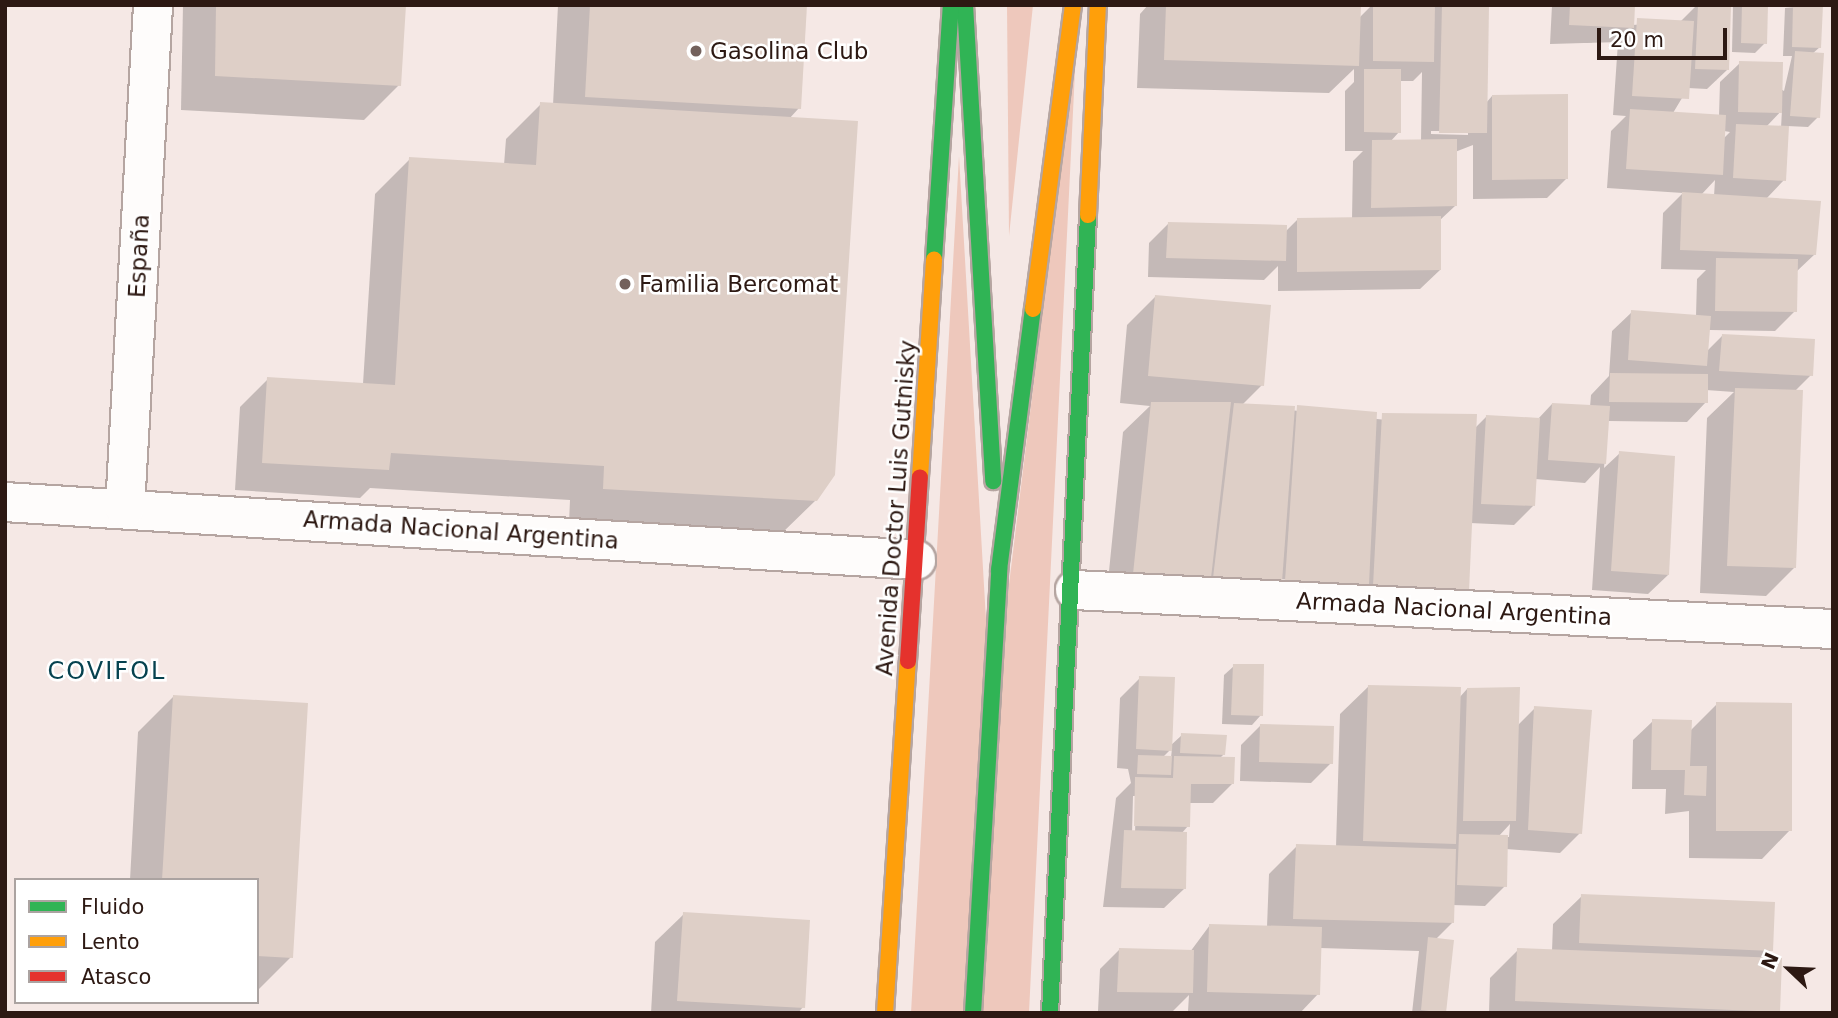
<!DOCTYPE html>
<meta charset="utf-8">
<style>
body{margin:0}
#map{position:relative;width:1838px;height:1018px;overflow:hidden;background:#f5e8e5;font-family:"DejaVu Sans",sans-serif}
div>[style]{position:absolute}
.green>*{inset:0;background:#eec8bc}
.shadow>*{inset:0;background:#0003}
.building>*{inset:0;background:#decfc7}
.roads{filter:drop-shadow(2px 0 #b5a5a1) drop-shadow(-2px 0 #b5a5a1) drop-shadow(0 2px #b5a5a1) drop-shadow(0 -2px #b5a5a1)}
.street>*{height:38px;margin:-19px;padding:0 19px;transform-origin:19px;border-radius:19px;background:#fefcfb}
.fast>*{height:16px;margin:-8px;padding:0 8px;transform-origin:8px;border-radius:8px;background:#30b455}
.slow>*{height:16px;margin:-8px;padding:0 8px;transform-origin:8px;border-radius:8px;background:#ff9f0a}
.jam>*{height:16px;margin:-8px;padding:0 8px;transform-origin:8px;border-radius:8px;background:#e5322d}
.dots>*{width:19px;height:19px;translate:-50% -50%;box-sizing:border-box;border:4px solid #fff;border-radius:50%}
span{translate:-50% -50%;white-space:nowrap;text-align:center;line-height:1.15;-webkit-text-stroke:5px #fff;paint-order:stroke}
.poi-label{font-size:23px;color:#2d1913}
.left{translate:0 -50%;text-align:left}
.street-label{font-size:23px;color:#2d1913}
.neighbourhood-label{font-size:24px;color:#06424f;letter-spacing:2px}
.frame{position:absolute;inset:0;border:7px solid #2d1913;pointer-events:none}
.legend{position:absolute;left:14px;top:878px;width:245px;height:126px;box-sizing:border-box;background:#fff;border:2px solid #aba3a1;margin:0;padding:9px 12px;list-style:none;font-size:21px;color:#2d1913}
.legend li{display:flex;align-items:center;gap:14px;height:35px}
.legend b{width:35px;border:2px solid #aba3a1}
.north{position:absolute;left:1754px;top:934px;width:70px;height:70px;-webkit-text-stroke:5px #fff;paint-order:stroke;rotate:293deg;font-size:19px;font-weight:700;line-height:28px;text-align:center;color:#2d1913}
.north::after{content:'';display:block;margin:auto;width:24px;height:32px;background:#2d1913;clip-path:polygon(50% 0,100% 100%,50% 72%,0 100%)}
.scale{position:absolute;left:1597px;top:28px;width:130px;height:32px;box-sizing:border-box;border:4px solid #2d1913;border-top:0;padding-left:9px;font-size:21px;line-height:24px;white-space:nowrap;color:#2d1913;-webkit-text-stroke:5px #fff;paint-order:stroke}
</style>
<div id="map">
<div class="green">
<div style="clip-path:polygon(1007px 5px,1033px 5px,1009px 236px)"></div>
<div style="clip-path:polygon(1077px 30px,1029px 1013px,911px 1013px,959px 156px,992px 723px)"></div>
</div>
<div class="shadow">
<div style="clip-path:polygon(183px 5px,404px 5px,399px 85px,364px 120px,181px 110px)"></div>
<div style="clip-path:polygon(558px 5px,806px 5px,799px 108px,789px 119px,816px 500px,780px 535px,569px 523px,570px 500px,370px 488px,360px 498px,235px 490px,240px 407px,268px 379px,363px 384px,375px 194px,410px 159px,504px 165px,506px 139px,541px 104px,553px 105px)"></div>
<div style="clip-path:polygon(evenodd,1148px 5px,1359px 5px,1359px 18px,1372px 5px,1487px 5px,1486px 103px,1492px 96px,1567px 178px,1547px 198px,1473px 199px,1473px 145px,1455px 152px,1455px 206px,1439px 221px,1440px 270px,1420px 289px,1278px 291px,1278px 266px,1264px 280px,1148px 277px,1149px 243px,1168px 224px,1285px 232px,1298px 219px,1352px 219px,1353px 161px,1363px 151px,1345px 151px,1345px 91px,1354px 82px,1354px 69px,1329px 93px,1137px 88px,1140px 14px,1148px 5px,1422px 72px,1421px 141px,1390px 142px,1399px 132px,1399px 81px,1413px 81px,1422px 72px,1148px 5px,1431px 131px,1468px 131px,1468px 135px,1431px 134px,1431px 131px)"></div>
<div style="clip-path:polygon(evenodd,1552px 5px,1633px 5px,1632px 25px,1680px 22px,1697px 5px,1729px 5px,1727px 70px,1707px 89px,1688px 88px,1673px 113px,1719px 116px,1720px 82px,1740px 63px,1784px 91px,1792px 56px,1783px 56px,1785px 8px,1821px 5px,1820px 47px,1812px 54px,1818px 117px,1808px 127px,1787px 126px,1784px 180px,1766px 199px,1815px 254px,1796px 272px,1795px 311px,1775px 331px,1709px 330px,1707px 351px,1722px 336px,1811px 375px,1794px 392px,1794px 568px,1766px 596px,1700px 593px,1707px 418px,1734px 392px,1706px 390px,1706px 402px,1687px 422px,1608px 421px,1604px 468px,1620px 453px,1668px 575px,1648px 594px,1592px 590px,1600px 467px,1585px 483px,1535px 479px,1533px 506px,1514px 525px,1470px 523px,1467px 590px,1346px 605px,1106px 601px,1123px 432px,1150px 406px,1120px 403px,1127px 325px,1155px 297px,1262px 385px,1242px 405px,1474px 429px,1486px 417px,1537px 420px,1552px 404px,1590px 407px,1591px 395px,1609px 376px,1612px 331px,1632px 312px,1696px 316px,1697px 279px,1706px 270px,1661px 269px,1663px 213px,1683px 193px,1607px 188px,1611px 131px,1626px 116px,1613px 115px,1618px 42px,1550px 44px,1552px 5px,1782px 110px,1781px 128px,1766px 127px,1782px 110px,1552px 5px,1724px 131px,1730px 132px,1723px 139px,1724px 131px,1552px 5px,1715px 180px,1714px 196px,1701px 195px,1715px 180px,1552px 5px,1277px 579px,1343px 582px,1343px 586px,1276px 582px,1277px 579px)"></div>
<div style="clip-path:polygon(1733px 5px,1766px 5px,1765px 43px,1755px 53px,1732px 52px)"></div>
<div style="clip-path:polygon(1234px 666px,1261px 715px,1252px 725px,1222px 724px,1224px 675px)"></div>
<div style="clip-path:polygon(evenodd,1140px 678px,1170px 746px,1182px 735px,1224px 754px,1219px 759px,1232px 784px,1213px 803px,1189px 803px,1188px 826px,1181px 834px,1184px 889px,1164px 908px,1103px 907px,1116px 798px,1131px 783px,1128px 769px,1117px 768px,1120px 698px,1140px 678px,1172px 748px,1171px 758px,1162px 758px,1172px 748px,1140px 678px,1133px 796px,1136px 796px,1135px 834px,1132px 834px,1133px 796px)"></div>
<div style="clip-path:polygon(evenodd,1369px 686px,1459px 698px,1467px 689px,1517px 726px,1535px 708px,1580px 833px,1560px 853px,1506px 849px,1505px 886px,1485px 906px,1452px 905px,1452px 923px,1435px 940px,1444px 1012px,1412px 1013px,1419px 951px,1320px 948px,1318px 994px,1300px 1013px,1188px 1011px,1189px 995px,1172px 1012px,1098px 1011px,1100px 969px,1119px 950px,1190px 952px,1210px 925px,1267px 927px,1269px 874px,1297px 846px,1336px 847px,1340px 714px,1369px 686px,1510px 824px,1509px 837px,1498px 837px,1510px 824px)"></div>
<div style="clip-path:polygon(173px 697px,306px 705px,291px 957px,257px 991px,257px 880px,130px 880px,138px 732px)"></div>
<div style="clip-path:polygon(1717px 704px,1790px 830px,1762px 859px,1689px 858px,1689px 811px,1665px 814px,1666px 789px,1632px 789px,1633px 740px,1653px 721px,1689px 732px)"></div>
<div style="clip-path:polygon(1260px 726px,1331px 763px,1311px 783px,1240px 781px,1241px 745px)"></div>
<div style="clip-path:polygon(1582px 896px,1771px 950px,1762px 959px,1778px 1012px,1489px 1013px,1490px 978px,1518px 950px,1552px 951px,1553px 924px)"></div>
<div style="clip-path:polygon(684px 914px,803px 1007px,798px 1013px,651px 1013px,655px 942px)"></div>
</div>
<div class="building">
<div style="clip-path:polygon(216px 5px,406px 5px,401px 86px,215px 76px)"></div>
<div style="clip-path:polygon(590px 5px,807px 5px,801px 109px,585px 97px)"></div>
<div style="clip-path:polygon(1166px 5px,1361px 5px,1359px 66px,1164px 60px)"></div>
<div style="clip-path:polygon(1373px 5px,1435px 5px,1434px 62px,1373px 61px)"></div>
<div style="clip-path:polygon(1442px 5px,1489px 5px,1487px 133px,1439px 133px)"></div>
<div style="clip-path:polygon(1570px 5px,1635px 5px,1634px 28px,1569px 25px)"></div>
<div style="clip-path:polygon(1698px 5px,1731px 5px,1729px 70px,1695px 69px)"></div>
<div style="clip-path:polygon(1742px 5px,1768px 5px,1767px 44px,1741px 43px)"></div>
<div style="clip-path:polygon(1793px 5px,1823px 5px,1821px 48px,1792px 47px)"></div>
<div style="clip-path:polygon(1637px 18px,1694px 21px,1689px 99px,1632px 96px)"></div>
<div style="clip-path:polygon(1795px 51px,1824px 53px,1820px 118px,1790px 116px)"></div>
<div style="clip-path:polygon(1739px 61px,1783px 62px,1782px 113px,1738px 112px)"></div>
<div style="clip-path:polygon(1364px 69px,1401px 69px,1401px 133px,1364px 132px)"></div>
<div style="clip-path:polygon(1568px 94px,1568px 179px,1492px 180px,1492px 95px)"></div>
<div style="clip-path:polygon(540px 102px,858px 121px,835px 475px,817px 501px,603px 489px,604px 466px,391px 453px,389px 470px,262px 463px,267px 377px,395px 385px,409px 157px,536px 165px)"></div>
<div style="clip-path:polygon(1630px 109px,1726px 115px,1723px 175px,1626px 169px)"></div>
<div style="clip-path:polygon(1736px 124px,1789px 126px,1786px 181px,1733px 178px)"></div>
<div style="clip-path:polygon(1457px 139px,1457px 206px,1371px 208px,1372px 140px)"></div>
<div style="clip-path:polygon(1682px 192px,1821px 201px,1816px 255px,1680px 250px)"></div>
<div style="clip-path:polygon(1441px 216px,1441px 270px,1297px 272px,1297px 218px)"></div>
<div style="clip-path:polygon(1168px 222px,1287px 225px,1286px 261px,1166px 258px)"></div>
<div style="clip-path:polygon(1716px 258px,1798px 259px,1797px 312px,1715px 311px)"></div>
<div style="clip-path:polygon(1155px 295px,1271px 305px,1264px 386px,1148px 376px)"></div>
<div style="clip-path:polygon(1631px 310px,1711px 316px,1707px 366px,1628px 360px)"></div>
<div style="clip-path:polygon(1722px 334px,1815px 339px,1813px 376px,1719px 371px)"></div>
<div style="clip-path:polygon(1610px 373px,1708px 374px,1708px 403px,1609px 402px)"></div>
<div style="clip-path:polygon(1735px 388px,1803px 390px,1796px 568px,1727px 566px)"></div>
<div style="clip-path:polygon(1151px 402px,1231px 402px,1211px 578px,1133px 574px)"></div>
<div style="clip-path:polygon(1234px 403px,1295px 406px,1282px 582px,1213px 578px)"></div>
<div style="clip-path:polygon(1552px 403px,1610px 406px,1606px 464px,1548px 460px)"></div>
<div style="clip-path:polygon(1297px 405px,1377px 412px,1369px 585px,1285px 581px)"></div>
<div style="clip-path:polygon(1382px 413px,1477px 414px,1469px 591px,1373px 586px)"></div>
<div style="clip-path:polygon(1486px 415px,1540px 418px,1535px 506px,1481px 504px)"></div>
<div style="clip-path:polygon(1619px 451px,1675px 456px,1669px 575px,1611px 571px)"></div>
<div style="clip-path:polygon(1233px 664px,1264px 664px,1263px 716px,1231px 715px)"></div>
<div style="clip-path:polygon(1139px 676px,1175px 677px,1172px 751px,1136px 749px)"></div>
<div style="clip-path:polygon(1368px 685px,1461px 687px,1456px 844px,1363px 841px)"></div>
<div style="clip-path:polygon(1520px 687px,1516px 821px,1463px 821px,1467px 688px)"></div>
<div style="clip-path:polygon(173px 695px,308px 703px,293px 958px,257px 956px,257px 880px,162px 880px)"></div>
<div style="clip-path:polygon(1716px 702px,1792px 703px,1792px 831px,1716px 831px)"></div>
<div style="clip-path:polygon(1534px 706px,1592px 710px,1582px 834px,1528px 830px)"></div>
<div style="clip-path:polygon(1652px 719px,1692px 720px,1690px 766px,1707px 766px,1706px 796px,1684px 795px,1685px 770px,1651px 770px)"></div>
<div style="clip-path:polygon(1260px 724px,1334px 726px,1333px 764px,1259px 762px)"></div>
<div style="clip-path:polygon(1181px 733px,1227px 735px,1225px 755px,1180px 753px)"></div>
<div style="clip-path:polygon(1138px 755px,1172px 756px,1171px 775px,1137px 774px)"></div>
<div style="clip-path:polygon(1174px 756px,1235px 757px,1234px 784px,1191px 784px,1190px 827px,1134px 826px,1135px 777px,1173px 778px)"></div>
<div style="clip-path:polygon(1124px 830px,1187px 832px,1186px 889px,1121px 888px)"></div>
<div style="clip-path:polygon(1459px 834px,1508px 835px,1507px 887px,1457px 885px)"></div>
<div style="clip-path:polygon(1296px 844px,1456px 849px,1454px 923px,1293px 919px)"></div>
<div style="clip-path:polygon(1581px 894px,1775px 902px,1773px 951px,1579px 943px)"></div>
<div style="clip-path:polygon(683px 912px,810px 920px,805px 1008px,677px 1001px)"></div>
<div style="clip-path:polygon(1209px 924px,1322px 927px,1320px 995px,1207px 992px)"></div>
<div style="clip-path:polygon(1428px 937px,1454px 940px,1446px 1013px,1421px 1010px)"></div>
<div style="clip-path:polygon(1119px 948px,1194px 950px,1193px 993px,1117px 992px)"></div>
<div style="clip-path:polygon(1517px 948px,1782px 958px,1780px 1012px,1515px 1001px)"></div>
</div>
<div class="roads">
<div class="street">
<div style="left:5px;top:502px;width:913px;rotate:3.64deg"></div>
<div style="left:125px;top:508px;width:504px;rotate:-86.81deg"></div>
<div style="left:1075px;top:590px;width:759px;rotate:2.95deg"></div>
</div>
<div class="fast">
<div style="left:965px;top:5px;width:477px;rotate:86.6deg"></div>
<div style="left:934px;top:259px;width:255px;rotate:-86.2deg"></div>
<div style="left:973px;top:1013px;width:444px;rotate:-86.6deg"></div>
<div style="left:999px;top:570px;width:263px;rotate:-82.6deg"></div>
<div style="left:1050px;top:1013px;width:799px;rotate:-87.27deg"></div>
</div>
<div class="slow">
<div style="left:1088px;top:215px;width:210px;rotate:-87.3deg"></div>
<div style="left:1033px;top:309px;width:307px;rotate:-82.5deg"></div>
<div style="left:920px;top:477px;width:218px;rotate:-86.3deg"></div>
<div style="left:885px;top:1013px;width:353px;rotate:-86.3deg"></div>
</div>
<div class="jam">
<div style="left:908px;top:661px;width:184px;rotate:-86.3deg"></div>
</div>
</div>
<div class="dots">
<div style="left:696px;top:51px;background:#73615c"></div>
<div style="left:625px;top:284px;background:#73615c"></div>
</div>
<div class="poi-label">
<span class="left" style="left:710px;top:51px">Gasolina Club</span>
<span class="left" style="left:639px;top:284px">Familia Bercomat</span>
</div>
<div class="street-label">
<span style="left:139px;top:256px;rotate:-87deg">España</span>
<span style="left:896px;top:508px;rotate:-86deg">Avenida Doctor Luis Gutnisky</span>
<span style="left:461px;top:530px;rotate:4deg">Armada Nacional Argentina</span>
<span style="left:1454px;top:609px;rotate:3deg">Armada Nacional Argentina</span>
</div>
<div class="neighbourhood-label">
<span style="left:107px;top:672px">COVIFOL</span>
</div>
<div class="frame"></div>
<ul class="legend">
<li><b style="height:9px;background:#30b455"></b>Fluido</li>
<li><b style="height:9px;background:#ff9f0a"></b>Lento</li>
<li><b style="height:9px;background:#e5322d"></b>Atasco</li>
</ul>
<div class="north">N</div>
<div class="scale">20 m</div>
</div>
